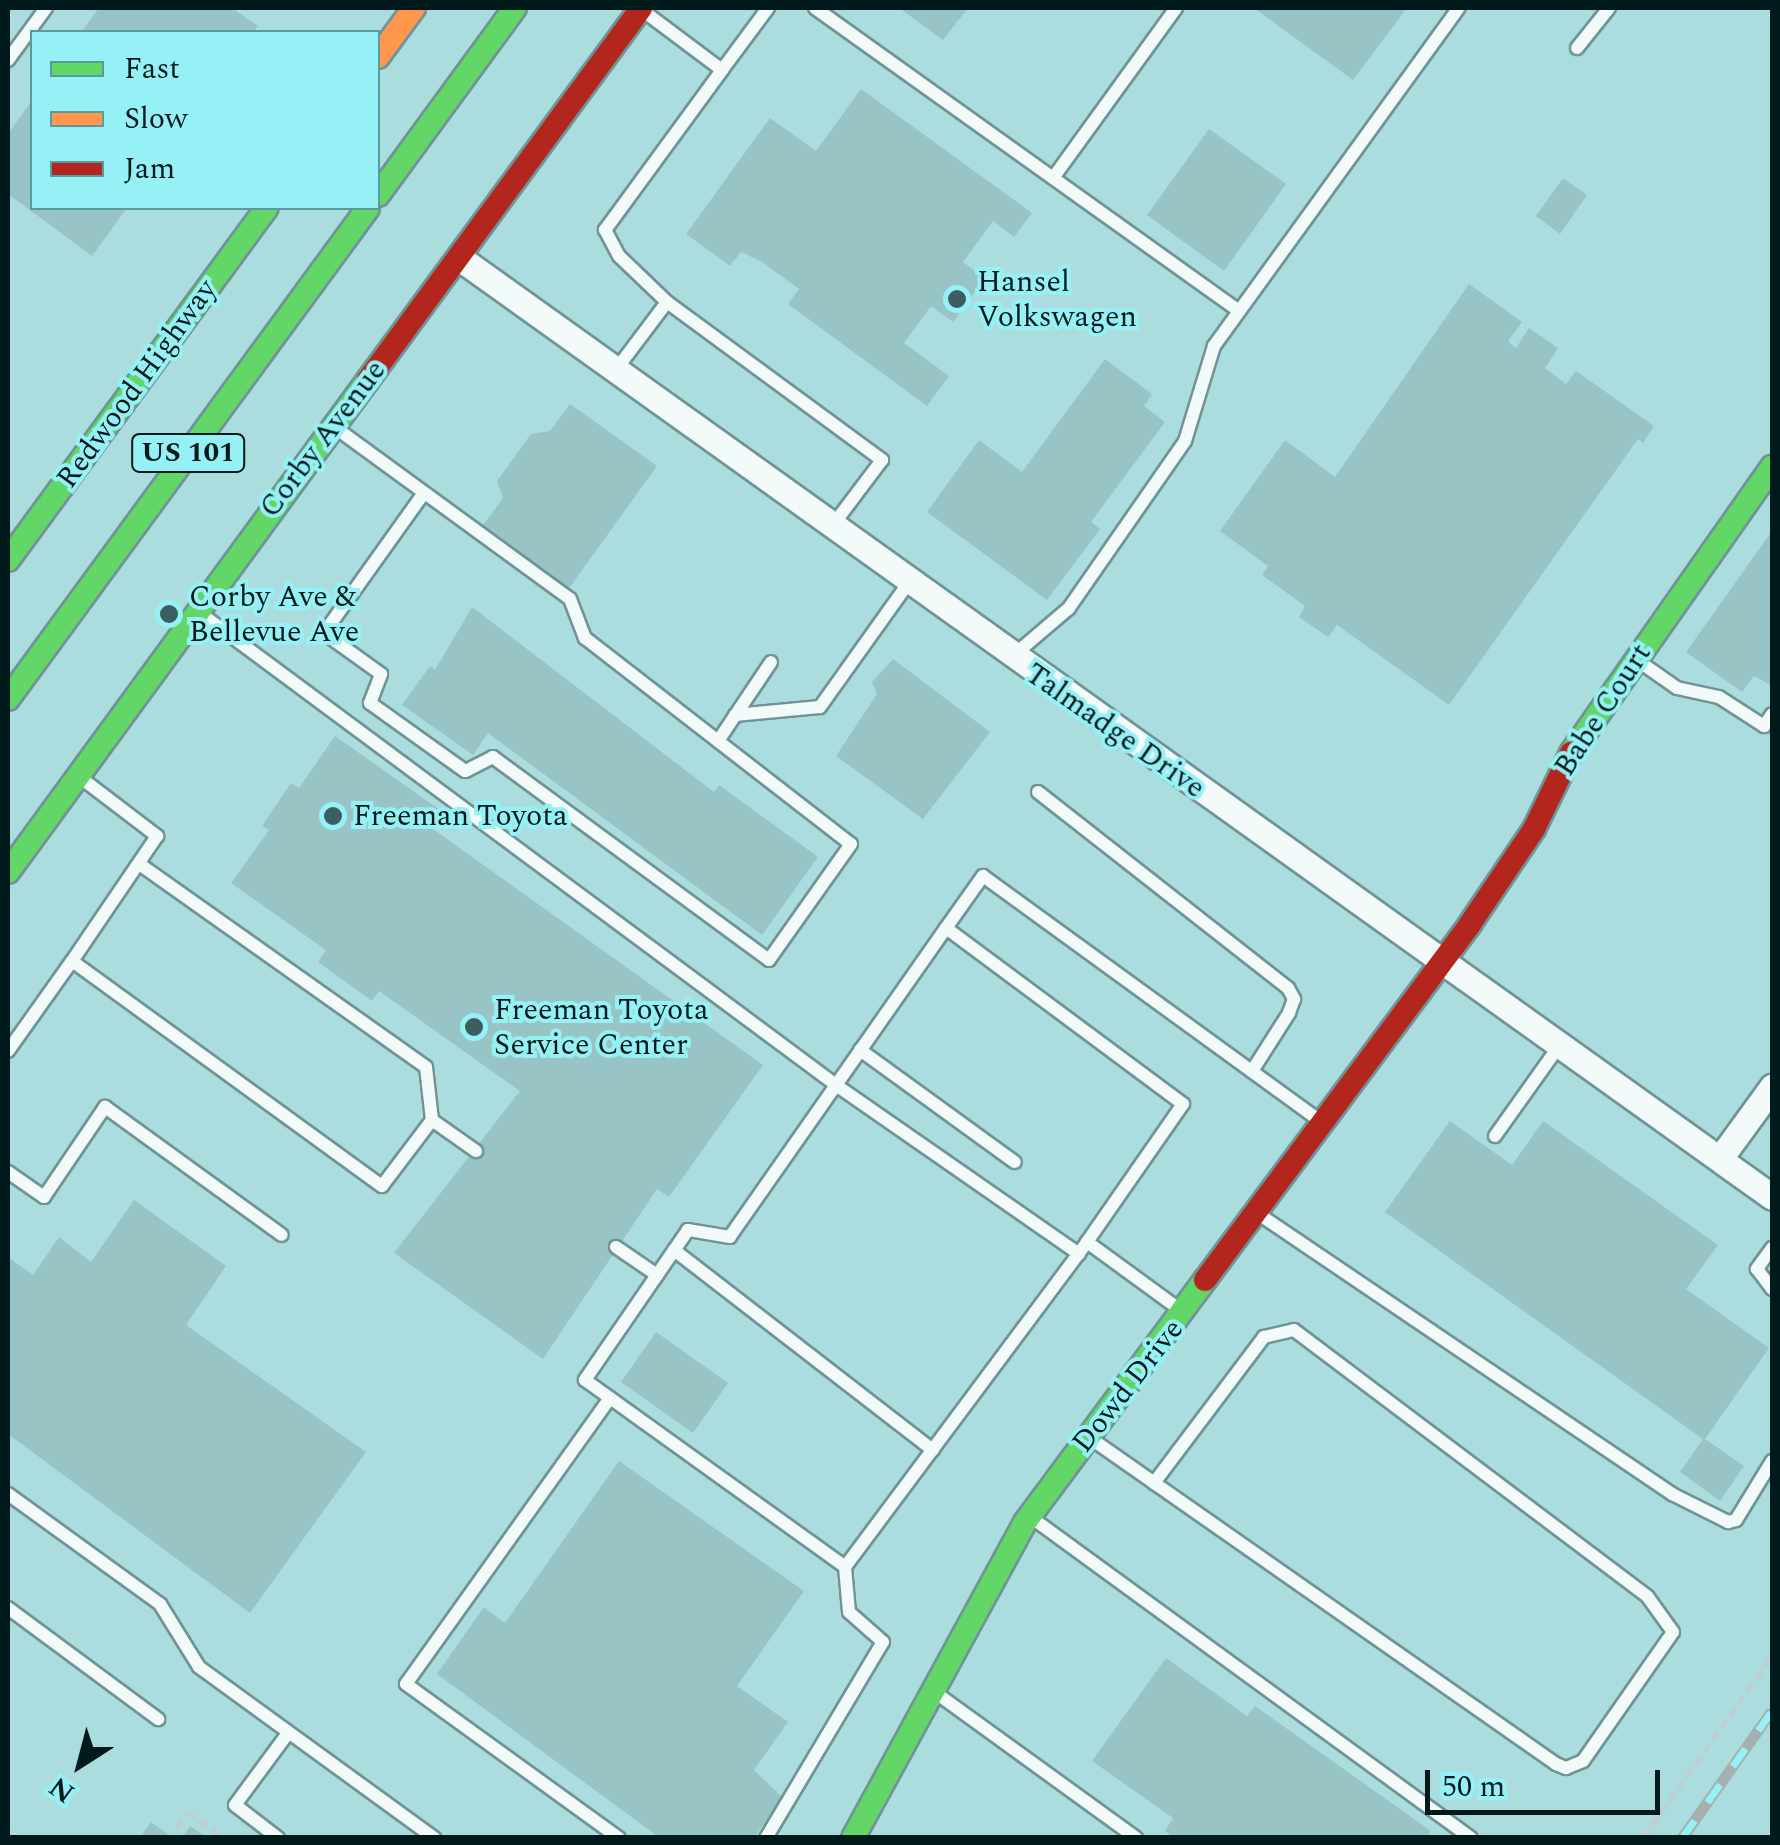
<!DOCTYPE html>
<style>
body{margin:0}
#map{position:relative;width:1780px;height:1845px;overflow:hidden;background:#abdddf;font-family:Spectral,serif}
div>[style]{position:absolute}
.building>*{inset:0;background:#99c4c6}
.path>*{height:5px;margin-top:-2.5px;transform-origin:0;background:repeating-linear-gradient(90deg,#bfcfd0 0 10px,transparent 0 15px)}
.roads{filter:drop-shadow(2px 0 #709496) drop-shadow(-2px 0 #709496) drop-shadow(0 2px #709496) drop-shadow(0 -2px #709496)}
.lane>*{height:12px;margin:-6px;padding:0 6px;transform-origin:6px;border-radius:6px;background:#f2fafa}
.street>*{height:25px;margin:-12.5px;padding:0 12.5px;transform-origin:12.5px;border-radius:12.5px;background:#f2fafa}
.fast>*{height:22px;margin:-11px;padding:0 11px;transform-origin:11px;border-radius:11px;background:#63d668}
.slow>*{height:22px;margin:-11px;padding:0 11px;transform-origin:11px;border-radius:11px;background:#ff974d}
.jam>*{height:22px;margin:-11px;padding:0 11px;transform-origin:11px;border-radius:11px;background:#b3261e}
.rail>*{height:11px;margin-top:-5.5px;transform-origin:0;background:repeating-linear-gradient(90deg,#95f1f5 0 22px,#a5b0b0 0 44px);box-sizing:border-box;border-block:2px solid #a5b0b0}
.dots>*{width:28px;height:28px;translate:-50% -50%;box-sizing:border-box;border:5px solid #95f1f5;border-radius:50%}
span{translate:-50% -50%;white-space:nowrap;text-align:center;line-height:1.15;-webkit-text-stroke:8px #95f1f5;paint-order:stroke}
.shield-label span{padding:2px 8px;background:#95f1f5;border:2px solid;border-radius:8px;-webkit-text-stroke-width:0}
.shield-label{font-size:28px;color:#00191a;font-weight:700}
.poi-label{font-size:30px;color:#00191a}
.left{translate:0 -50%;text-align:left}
.street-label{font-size:30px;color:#00191a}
.frame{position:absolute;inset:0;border:10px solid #00191a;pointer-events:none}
.legend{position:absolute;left:30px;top:30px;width:350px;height:180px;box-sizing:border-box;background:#95f1f5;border:2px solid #599b9d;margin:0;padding:12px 18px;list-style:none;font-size:30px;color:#00191a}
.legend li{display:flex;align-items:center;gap:20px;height:50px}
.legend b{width:50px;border:2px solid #599b9d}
.north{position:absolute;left:30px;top:1715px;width:100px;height:100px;-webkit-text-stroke:8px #95f1f5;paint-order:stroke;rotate:216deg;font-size:28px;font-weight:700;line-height:40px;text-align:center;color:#00191a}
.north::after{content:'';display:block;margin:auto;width:35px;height:45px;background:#00191a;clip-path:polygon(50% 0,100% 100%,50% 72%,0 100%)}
.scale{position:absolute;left:1425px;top:1770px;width:235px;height:45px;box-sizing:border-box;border:5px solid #00191a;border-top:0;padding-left:12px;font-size:30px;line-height:35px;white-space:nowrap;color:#00191a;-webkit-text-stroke:8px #95f1f5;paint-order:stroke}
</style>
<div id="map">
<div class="building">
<div style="clip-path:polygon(99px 8px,232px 8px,258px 26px,253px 32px,81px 32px)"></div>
<div style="clip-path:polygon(899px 8px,968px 8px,943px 40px)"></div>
<div style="clip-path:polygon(1254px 8px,1407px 8px,1353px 80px)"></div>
<div style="clip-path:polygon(861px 89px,1032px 213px,1014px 237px,993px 221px,963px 262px,985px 278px,953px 322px,931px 306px,904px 343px,949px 376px,927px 406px,788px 304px,799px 289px,762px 262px,741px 252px,730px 266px,686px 234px,770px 118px,816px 151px)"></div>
<div style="clip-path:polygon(32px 100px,32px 208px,127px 208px,92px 256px,8px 194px,8px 134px)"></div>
<div style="clip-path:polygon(1209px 129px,1286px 184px,1224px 271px,1147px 215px)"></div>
<div style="clip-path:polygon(1563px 178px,1587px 195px,1560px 234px,1536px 216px)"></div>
<div style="clip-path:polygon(1469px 284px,1522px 322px,1508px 341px,1516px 348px,1529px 328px,1558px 348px,1545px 368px,1566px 384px,1576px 371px,1654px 426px,1643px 443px,1638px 439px,1449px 705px,1337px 625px,1328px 637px,1299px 617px,1305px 606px,1262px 575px,1268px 566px,1220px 531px,1285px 440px,1335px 477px)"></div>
<div style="clip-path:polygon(1105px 359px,1152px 394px,1144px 406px,1165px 422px,1091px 522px,1100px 529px,1047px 600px,927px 512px,979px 440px,1022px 472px)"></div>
<div style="clip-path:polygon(570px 404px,657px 466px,567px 591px,480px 529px,503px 498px,497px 481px,531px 434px,550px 431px)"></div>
<div style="clip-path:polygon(1772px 531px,1772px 686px,1754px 676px,1742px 692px,1686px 652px)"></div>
<div style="clip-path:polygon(472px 607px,714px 792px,719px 785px,818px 857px,762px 935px,488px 733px,473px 755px,402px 705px,430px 666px,435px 670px)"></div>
<div style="clip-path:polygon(893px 659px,990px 732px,923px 819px,836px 756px,877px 694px,872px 682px)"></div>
<div style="clip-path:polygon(335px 736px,440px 810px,429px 826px,763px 1065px,669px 1197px,657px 1189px,543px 1359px,394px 1253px,520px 1091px,379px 991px,372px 1001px,318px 962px,326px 950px,231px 883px,269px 830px,262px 826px,291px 783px,299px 788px)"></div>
<div style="clip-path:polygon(1450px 1121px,1512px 1165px,1543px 1121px,1718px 1245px,1686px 1289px,1769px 1348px,1705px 1439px,1744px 1466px,1720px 1501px,1680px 1472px,1703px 1439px,1385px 1212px)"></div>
<div style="clip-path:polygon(134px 1200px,226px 1266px,186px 1325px,366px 1452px,250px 1613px,8px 1434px,8px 1257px,33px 1275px,59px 1237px,91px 1262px)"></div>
<div style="clip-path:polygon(656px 1332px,728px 1383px,693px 1433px,621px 1382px)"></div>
<div style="clip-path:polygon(619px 1461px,804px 1591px,737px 1686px,788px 1722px,754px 1770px,782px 1797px,754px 1838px,660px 1838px,437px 1674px,484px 1607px,505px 1623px)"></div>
<div style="clip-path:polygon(1166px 1658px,1247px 1716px,1255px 1706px,1431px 1831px,1426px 1838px,1174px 1838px,1165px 1831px,1173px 1818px,1092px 1761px)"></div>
<div style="clip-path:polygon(151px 1822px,173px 1838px,140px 1838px)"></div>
<div style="clip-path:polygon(190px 1826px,207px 1838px,182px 1838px)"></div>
</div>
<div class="path">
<div style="left:176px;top:1827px;width:19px;rotate:-55deg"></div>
<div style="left:187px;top:1811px;width:47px;rotate:34.7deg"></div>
<div style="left:1643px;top:1838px;width:223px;rotate:-54.7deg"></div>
</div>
<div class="roads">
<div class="lane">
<div style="left:815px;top:8px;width:521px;rotate:35.55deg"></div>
<div style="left:642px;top:10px;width:100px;rotate:36.9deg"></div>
<div style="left:722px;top:70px;width:77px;rotate:-53.4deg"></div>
<div style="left:1577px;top:48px;width:51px;rotate:-51.3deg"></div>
<div style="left:8px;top:60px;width:64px;rotate:-53.8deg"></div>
<div style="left:1053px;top:178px;width:210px;rotate:-54.1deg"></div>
<div style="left:667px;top:302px;width:267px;rotate:36.3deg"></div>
<div style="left:882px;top:460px;width:81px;rotate:127deg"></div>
<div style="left:615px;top:371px;width:86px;rotate:-53deg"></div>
<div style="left:667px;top:302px;width:66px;rotate:-136.2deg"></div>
<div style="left:619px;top:256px;width:30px;rotate:-118deg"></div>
<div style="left:605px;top:230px;width:198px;rotate:-53.8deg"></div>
<div style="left:337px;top:429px;width:288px;rotate:36.1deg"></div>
<div style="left:570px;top:599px;width:42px;rotate:69deg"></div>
<div style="left:585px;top:638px;width:336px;rotate:37.8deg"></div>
<div style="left:851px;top:844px;width:142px;rotate:125.3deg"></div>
<div style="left:769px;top:960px;width:343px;rotate:-143.7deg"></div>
<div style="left:493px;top:757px;width:31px;rotate:153deg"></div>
<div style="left:465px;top:771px;width:117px;rotate:-144.4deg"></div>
<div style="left:370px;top:703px;width:31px;rotate:-69deg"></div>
<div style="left:381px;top:674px;width:70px;rotate:-144.3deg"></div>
<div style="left:324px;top:633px;width:172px;rotate:-54.5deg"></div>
<div style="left:200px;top:613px;width:792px;rotate:36.58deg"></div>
<div style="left:836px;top:1085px;width:296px;rotate:34.8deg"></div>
<div style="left:1014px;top:655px;width:72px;rotate:-40.5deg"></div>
<div style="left:1069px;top:608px;width:203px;rotate:-55.2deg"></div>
<div style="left:1185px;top:441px;width:99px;rotate:-73deg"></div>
<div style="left:1214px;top:346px;width:417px;rotate:-54.1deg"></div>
<div style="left:1637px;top:660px;width:49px;rotate:35deg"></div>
<div style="left:1677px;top:688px;width:43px;rotate:12.1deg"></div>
<div style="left:1719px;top:697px;width:54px;rotate:32.8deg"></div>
<div style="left:1764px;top:726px;width:14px;rotate:-56deg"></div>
<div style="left:735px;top:715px;width:85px;rotate:-5.4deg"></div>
<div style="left:820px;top:707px;width:153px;rotate:-54.5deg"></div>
<div style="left:718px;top:741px;width:95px;rotate:-56.1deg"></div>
<div style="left:81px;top:778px;width:96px;rotate:37.3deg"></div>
<div style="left:157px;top:836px;width:151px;rotate:124.2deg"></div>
<div style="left:72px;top:961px;width:383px;rotate:36deg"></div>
<div style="left:382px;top:1186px;width:83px;rotate:-52.9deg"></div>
<div style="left:432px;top:1120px;width:53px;rotate:-96.5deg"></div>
<div style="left:426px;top:1067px;width:348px;rotate:-144.7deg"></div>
<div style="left:1038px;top:792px;width:318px;rotate:38.1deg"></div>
<div style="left:1288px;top:988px;width:13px;rotate:61deg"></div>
<div style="left:1294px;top:999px;width:15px;rotate:110deg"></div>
<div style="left:1289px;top:1013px;width:69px;rotate:122.5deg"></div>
<div style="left:946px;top:928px;width:64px;rotate:-54.6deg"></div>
<div style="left:983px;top:876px;width:417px;rotate:36deg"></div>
<div style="left:860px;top:1050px;width:191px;rotate:35.9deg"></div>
<div style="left:8px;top:1051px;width:110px;rotate:-54.6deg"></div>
<div style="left:432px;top:1120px;width:54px;rotate:35.2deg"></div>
<div style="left:1495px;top:1136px;width:114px;rotate:-54.6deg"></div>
<div style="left:8px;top:1172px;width:44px;rotate:34.8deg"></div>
<div style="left:44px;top:1197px;width:109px;rotate:-55.9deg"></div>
<div style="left:105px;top:1107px;width:218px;rotate:35.9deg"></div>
<div style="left:1260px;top:1215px;width:498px;rotate:34.1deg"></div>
<div style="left:1672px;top:1494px;width:63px;rotate:26.6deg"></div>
<div style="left:1728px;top:1522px;width:8px;rotate:-14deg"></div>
<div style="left:1736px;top:1520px;width:69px;rotate:-58.6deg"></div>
<div style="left:1087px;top:1242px;width:168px;rotate:-55.2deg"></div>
<div style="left:1183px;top:1104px;width:295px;rotate:-143.4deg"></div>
<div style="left:946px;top:928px;width:377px;rotate:125deg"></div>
<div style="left:730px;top:1237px;width:43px;rotate:-170.5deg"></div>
<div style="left:688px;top:1230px;width:182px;rotate:124.5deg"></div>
<div style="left:585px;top:1380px;width:320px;rotate:35.7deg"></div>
<div style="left:845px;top:1567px;width:405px;rotate:-53.3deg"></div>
<div style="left:1087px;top:1242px;width:114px;rotate:36.1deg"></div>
<div style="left:616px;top:1247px;width:50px;rotate:34.3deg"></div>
<div style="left:1772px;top:1248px;width:26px;rotate:126deg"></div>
<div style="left:1757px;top:1269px;width:25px;rotate:53deg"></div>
<div style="left:674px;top:1250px;width:327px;rotate:37.7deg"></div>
<div style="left:610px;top:1398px;width:351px;rotate:125.5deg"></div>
<div style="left:406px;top:1684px;width:263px;rotate:35.9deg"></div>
<div style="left:1090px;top:1438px;width:569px;rotate:34.98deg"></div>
<div style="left:1556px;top:1764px;width:11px;rotate:22deg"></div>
<div style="left:1566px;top:1768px;width:18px;rotate:-22deg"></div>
<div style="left:1583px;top:1761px;width:157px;rotate:-55.1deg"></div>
<div style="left:1673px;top:1632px;width:44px;rotate:-125.8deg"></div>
<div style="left:1647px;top:1596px;width:442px;rotate:-143deg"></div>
<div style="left:1294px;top:1330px;width:31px;rotate:167deg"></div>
<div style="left:1264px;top:1337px;width:183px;rotate:127deg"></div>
<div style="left:8px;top:1494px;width:188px;rotate:35.9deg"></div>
<div style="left:160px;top:1604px;width:74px;rotate:58.2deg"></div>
<div style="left:199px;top:1667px;width:291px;rotate:36deg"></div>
<div style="left:1032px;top:1518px;width:543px;rotate:36.09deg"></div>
<div style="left:8px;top:1608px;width:187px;rotate:36.5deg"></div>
<div style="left:936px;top:1693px;width:247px;rotate:35.9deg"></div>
<div style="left:278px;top:1838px;width:54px;rotate:-142.5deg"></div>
<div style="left:235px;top:1805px;width:89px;rotate:-53.6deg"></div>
<div style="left:766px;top:1838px;width:228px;rotate:-59.2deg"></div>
<div style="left:883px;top:1642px;width:45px;rotate:-138.6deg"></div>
<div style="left:849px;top:1612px;width:45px;rotate:-95.1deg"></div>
</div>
<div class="street">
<div style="left:461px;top:259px;width:1612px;rotate:35.58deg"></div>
<div style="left:1721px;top:1157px;width:87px;rotate:-53.9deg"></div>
</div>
<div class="fast">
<div style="left:378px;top:195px;width:232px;rotate:-53.8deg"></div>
<div style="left:8px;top:560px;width:437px;rotate:-53.7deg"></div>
<div style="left:8px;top:699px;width:609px;rotate:-53.75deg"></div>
<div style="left:1571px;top:753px;width:350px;rotate:-54.9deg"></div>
<div style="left:8px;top:872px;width:610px;rotate:-53.81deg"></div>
<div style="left:853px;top:1838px;width:361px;rotate:-61.4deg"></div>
<div style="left:1026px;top:1521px;width:300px;rotate:-53.4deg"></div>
</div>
<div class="slow">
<div style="left:378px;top:57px;width:61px;rotate:-53.7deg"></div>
</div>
<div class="jam">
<div style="left:368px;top:380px;width:461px;rotate:-53.7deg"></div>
<div style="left:1205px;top:1280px;width:444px;rotate:-53.3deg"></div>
<div style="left:1470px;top:924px;width:115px;rotate:-56deg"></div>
<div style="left:1534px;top:829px;width:85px;rotate:-64deg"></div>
</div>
</div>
<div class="rail">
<div style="left:1682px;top:1838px;width:156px;rotate:-54.7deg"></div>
</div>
<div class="dots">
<div style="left:957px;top:299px;background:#3c5e5f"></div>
<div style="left:169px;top:614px;background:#3c5e5f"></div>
<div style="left:333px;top:816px;background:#3c5e5f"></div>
<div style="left:474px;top:1027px;background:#3c5e5f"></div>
</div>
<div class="shield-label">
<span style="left:188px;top:453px">US 101</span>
</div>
<div class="poi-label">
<span class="left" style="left:977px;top:299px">Hansel<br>Volkswagen</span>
<span class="left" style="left:189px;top:614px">Corby Ave &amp;<br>Bellevue Ave</span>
<span class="left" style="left:353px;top:816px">Freeman Toyota</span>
<span class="left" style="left:494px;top:1027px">Freeman Toyota<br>Service Center</span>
</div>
<div class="street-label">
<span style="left:137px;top:384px;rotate:-54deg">Redwood Highway</span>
<span style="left:323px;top:439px;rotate:-53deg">Corby Avenue</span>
<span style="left:1603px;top:710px;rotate:-57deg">Babe Court</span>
<span style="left:1115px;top:731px;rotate:35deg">Talmadge Drive</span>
<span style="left:1128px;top:1386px;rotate:-52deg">Dowd Drive</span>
</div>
<div class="frame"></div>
<ul class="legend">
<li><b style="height:12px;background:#63d668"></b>Fast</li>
<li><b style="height:12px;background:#ff974d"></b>Slow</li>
<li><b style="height:12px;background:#b3261e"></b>Jam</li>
</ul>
<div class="north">N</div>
<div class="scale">50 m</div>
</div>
